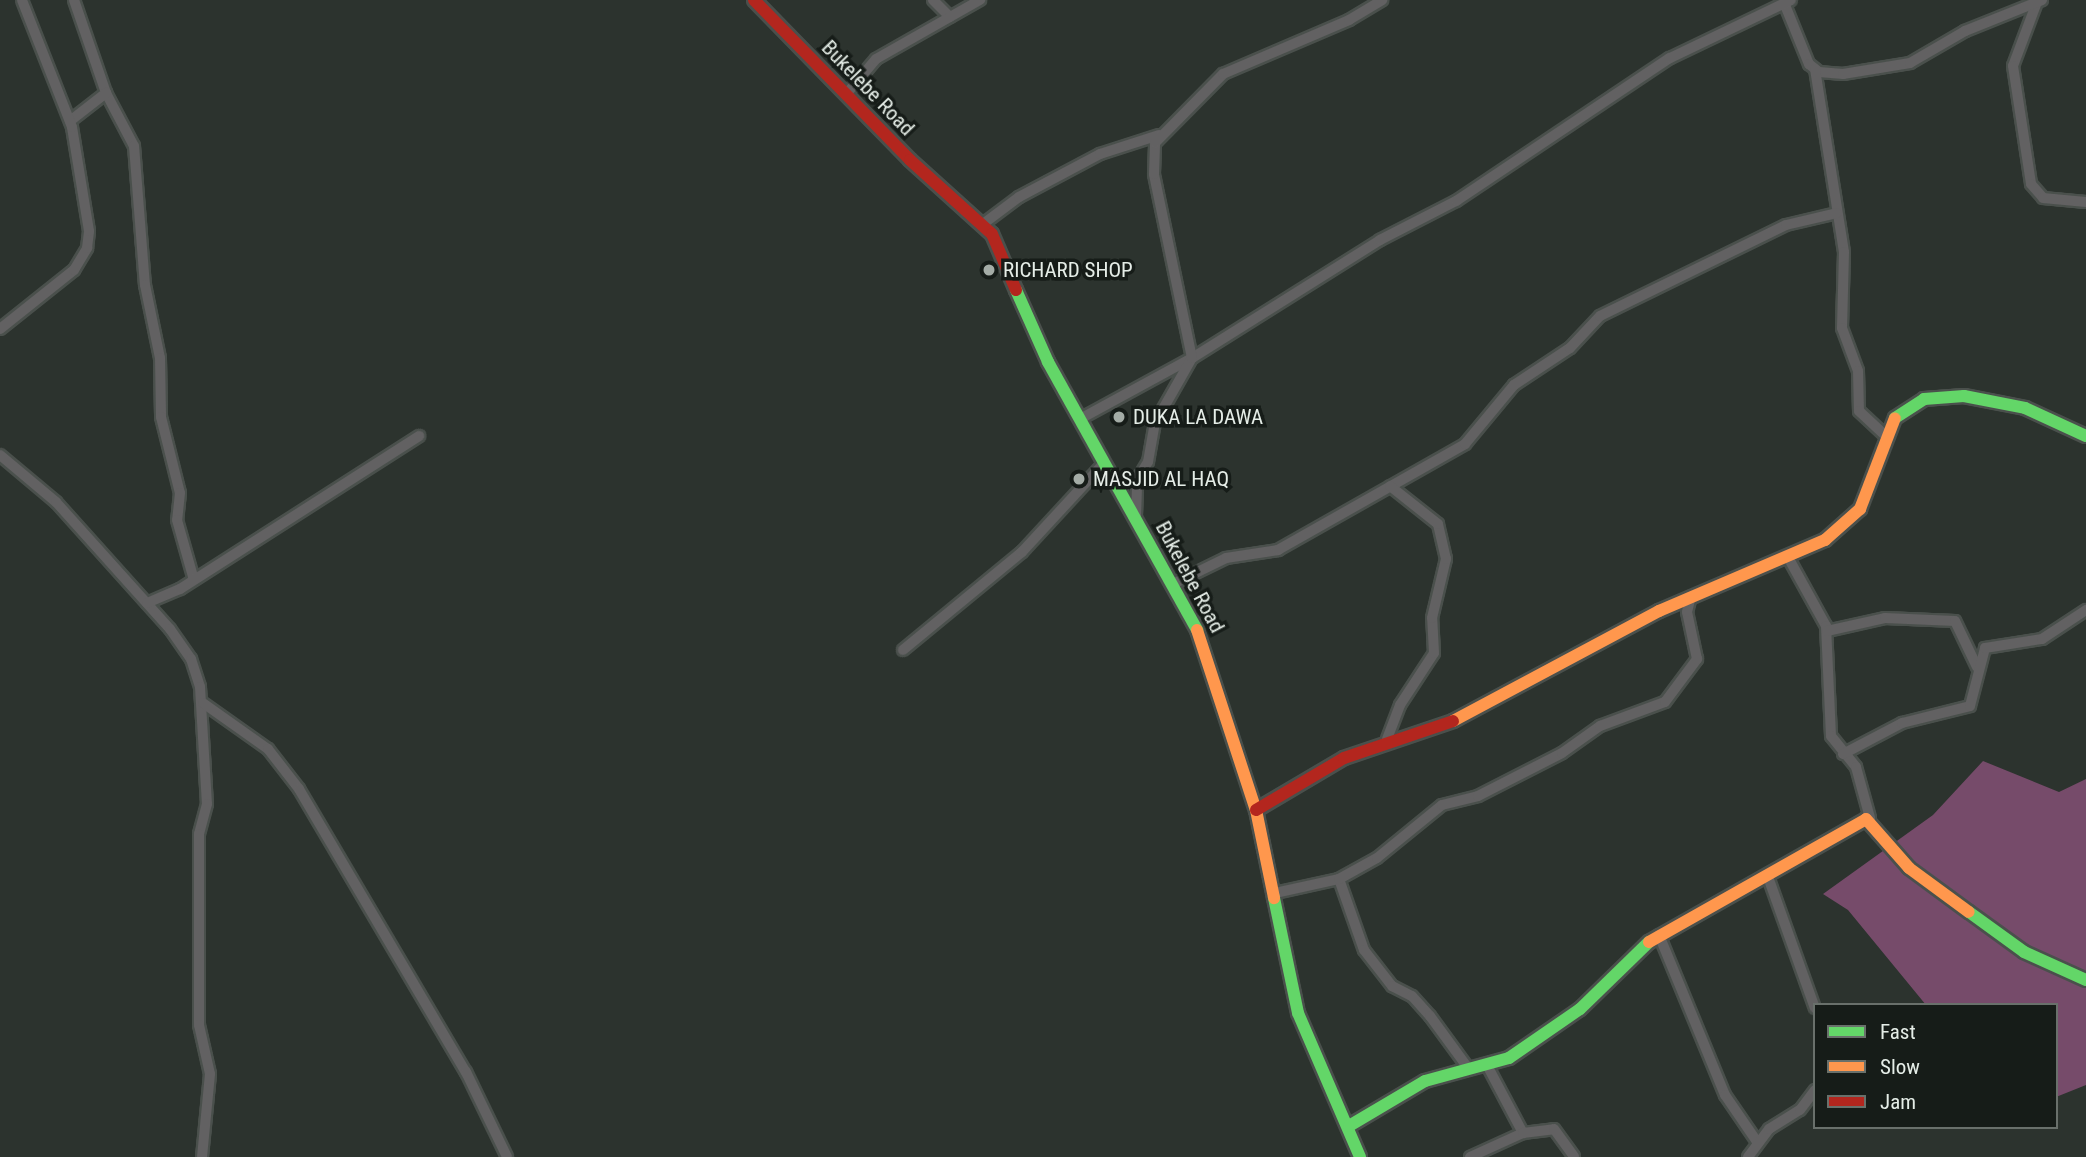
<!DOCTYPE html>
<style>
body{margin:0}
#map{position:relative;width:2086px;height:1157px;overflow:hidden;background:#2c332e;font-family:"Roboto Condensed",sans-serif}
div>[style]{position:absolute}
.forest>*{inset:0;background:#764b6a}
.roads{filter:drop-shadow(2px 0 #4a504c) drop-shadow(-2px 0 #4a504c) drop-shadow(0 2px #4a504c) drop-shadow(0 -2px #4a504c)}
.street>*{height:10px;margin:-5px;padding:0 5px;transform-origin:5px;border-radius:5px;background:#626162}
.fast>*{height:12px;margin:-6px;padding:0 6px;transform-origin:6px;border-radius:6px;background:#63d668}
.slow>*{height:12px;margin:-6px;padding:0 6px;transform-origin:6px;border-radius:6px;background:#ff974d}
.jam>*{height:12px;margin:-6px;padding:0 6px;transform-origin:6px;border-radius:6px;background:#b3261e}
.dots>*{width:19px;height:19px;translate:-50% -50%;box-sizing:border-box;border:4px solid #161c18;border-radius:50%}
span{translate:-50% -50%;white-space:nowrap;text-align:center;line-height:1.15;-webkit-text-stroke:7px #161c18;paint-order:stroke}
.street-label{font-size:21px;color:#e5ede7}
.poi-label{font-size:21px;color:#e5ede7}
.left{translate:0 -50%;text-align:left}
.legend{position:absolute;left:1813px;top:1003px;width:245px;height:126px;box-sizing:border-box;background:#161c18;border:2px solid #69706b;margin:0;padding:9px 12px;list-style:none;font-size:21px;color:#e5ede7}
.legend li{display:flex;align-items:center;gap:14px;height:35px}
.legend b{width:35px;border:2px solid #69706b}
</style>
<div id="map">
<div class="forest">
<div style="clip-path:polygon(1983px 761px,2059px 792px,2086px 779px,2086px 1085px,2056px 1097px,2056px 1005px,1926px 1005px,1848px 910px,1823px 894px,1933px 815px)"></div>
</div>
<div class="roads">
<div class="street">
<div style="left:74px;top:0;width:98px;rotate:71deg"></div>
<div style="left:106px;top:93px;width:60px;rotate:62.2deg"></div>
<div style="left:134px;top:146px;width:139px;rotate:85.5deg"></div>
<div style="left:145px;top:285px;width:75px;rotate:78.4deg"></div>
<div style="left:160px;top:358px;width:59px;rotate:89deg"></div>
<div style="left:161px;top:417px;width:78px;rotate:76deg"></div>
<div style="left:180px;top:493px;width:27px;rotate:96deg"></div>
<div style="left:177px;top:520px;width:62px;rotate:74.2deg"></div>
<div style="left:933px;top:0;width:24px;rotate:45deg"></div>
<div style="left:2037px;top:2px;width:68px;rotate:110.6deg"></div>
<div style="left:2013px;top:66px;width:119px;rotate:81.3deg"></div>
<div style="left:2031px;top:184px;width:18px;rotate:49deg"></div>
<div style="left:2043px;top:198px;width:43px;rotate:5.3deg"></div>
<div style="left:1785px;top:5px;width:64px;rotate:67.9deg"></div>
<div style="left:1809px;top:64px;width:13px;rotate:39deg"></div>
<div style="left:1819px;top:72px;width:24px;rotate:5deg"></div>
<div style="left:1843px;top:74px;width:68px;rotate:-9.3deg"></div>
<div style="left:1910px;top:63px;width:64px;rotate:-30.2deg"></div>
<div style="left:1965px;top:31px;width:83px;rotate:-21.9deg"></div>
<div style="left:1815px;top:69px;width:185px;rotate:81deg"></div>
<div style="left:1844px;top:252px;width:76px;rotate:91.5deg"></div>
<div style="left:1842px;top:328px;width:46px;rotate:69.6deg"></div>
<div style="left:1858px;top:371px;width:40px;rotate:88.6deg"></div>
<div style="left:1859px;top:411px;width:37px;rotate:43deg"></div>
<div style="left:848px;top:92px;width:43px;rotate:-49.7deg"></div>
<div style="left:876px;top:59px;width:120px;rotate:-29.6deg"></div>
<div style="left:70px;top:121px;width:46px;rotate:-37.9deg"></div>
<div style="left:983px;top:224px;width:45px;rotate:-36.9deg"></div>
<div style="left:1019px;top:197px;width:92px;rotate:-28deg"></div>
<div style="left:1100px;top:154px;width:62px;rotate:-17.9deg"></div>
<div style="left:0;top:329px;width:95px;rotate:-38.6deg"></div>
<div style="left:74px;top:270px;width:26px;rotate:-59deg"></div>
<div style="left:87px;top:248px;width:17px;rotate:-83deg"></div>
<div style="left:89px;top:231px;width:105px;rotate:-99.3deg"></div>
<div style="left:72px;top:127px;width:136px;rotate:-111.5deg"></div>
<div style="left:1080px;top:419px;width:128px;rotate:-28.6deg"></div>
<div style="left:1192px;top:358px;width:222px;rotate:-32.1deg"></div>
<div style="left:1380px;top:240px;width:85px;rotate:-27.2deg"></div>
<div style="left:1456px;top:201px;width:257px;rotate:-33.8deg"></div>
<div style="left:1670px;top:58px;width:134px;rotate:-25.6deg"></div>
<div style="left:0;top:455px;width:73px;rotate:40deg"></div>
<div style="left:56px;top:502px;width:171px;rotate:48.1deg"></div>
<div style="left:170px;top:629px;width:37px;rotate:55deg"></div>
<div style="left:191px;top:659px;width:29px;rotate:72deg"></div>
<div style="left:200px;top:687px;width:117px;rotate:86.6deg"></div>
<div style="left:207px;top:804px;width:31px;rotate:105deg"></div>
<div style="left:199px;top:834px;width:191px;rotate:90deg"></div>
<div style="left:199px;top:1025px;width:50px;rotate:77.3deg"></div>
<div style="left:210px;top:1074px;width:83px;rotate:95.5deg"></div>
<div style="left:1136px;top:516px;width:36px;rotate:-88deg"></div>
<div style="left:1137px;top:480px;width:21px;rotate:-59deg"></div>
<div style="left:1148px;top:462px;width:40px;rotate:-80deg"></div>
<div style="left:1155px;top:423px;width:75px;rotate:-60.4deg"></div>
<div style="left:1192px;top:358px;width:188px;rotate:-101.7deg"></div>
<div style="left:1154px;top:174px;width:31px;rotate:-88deg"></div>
<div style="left:1155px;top:143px;width:97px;rotate:-45.4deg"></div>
<div style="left:1223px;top:74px;width:137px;rotate:-23.2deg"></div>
<div style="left:1349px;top:20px;width:39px;rotate:-31deg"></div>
<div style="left:1789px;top:559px;width:77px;rotate:61.1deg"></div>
<div style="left:1826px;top:626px;width:110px;rotate:87.4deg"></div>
<div style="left:1831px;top:736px;width:40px;rotate:51deg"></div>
<div style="left:1856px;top:767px;width:53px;rotate:74.6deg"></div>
<div style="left:1175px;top:583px;width:57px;rotate:-26.1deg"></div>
<div style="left:1226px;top:558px;width:53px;rotate:-8.7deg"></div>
<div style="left:1278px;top:550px;width:215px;rotate:-29.5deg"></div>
<div style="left:1465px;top:444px;width:77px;rotate:-50.3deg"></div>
<div style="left:1514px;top:385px;width:67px;rotate:-33.5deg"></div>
<div style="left:1570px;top:348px;width:44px;rotate:-46.8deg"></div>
<div style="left:1600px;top:316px;width:207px;rotate:-26.1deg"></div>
<div style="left:1786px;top:225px;width:52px;rotate:-13.2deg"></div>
<div style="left:147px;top:603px;width:36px;rotate:-23deg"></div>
<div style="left:180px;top:589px;width:284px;rotate:-32.6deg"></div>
<div style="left:1827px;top:631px;width:59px;rotate:-12.6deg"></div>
<div style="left:1885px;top:618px;width:70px;rotate:2.5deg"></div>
<div style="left:1955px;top:621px;width:51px;rotate:64.4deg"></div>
<div style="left:903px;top:650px;width:154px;rotate:-39.5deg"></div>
<div style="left:1022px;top:552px;width:121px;rotate:-47.3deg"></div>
<div style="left:203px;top:703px;width:80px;rotate:35.3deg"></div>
<div style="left:268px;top:749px;width:51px;rotate:52.2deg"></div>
<div style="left:299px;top:789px;width:329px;rotate:59.5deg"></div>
<div style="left:466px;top:1072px;width:94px;rotate:64.2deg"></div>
<div style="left:1387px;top:739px;width:36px;rotate:-69deg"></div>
<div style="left:1400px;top:705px;width:62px;rotate:-56.8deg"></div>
<div style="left:1434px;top:653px;width:35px;rotate:-93deg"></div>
<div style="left:1432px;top:618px;width:61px;rotate:-76.7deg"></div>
<div style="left:1446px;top:559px;width:36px;rotate:-103deg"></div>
<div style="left:1438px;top:524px;width:61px;rotate:-141.6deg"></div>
<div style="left:1843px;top:754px;width:67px;rotate:-27.7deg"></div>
<div style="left:1902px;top:723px;width:70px;rotate:-14deg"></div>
<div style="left:1970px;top:706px;width:60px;rotate:-75.5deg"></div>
<div style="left:1985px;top:648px;width:58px;rotate:-9deg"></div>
<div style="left:2042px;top:639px;width:53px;rotate:-33.4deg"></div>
<div style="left:1768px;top:877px;width:139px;rotate:70.3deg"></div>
<div style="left:1339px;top:879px;width:75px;rotate:70.6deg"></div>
<div style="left:1364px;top:950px;width:46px;rotate:52.1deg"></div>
<div style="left:1392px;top:986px;width:22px;rotate:27deg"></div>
<div style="left:1412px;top:996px;width:27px;rotate:48deg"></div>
<div style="left:1430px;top:1016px;width:64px;rotate:53.8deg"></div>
<div style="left:1275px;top:893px;width:66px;rotate:-12.3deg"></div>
<div style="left:1339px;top:879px;width:43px;rotate:-28.9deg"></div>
<div style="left:1377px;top:858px;width:84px;rotate:-39.2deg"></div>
<div style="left:1442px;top:805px;width:37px;rotate:-14deg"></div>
<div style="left:1478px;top:796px;width:94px;rotate:-27.1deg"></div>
<div style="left:1562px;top:753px;width:47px;rotate:-35.4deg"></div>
<div style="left:1600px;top:726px;width:69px;rotate:-20.3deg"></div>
<div style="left:1665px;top:702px;width:54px;rotate:-53.3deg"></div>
<div style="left:1697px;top:659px;width:48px;rotate:-102deg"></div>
<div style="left:1687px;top:612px;width:16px;rotate:-76deg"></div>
<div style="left:1659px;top:935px;width:173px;rotate:67.6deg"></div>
<div style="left:1725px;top:1095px;width:58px;rotate:55.5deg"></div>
<div style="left:1488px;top:1067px;width:75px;rotate:62.1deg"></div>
<div style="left:1470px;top:1157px;width:58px;rotate:-24.4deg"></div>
<div style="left:1523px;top:1133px;width:31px;rotate:-7deg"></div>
<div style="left:1554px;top:1129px;width:34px;rotate:54deg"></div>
<div style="left:1748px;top:1157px;width:35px;rotate:-53deg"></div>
<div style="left:1769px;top:1129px;width:36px;rotate:-32deg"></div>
<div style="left:1800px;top:1110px;width:25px;rotate:-53deg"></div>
</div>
<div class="fast">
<div style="left:1016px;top:290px;width:79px;rotate:66deg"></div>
<div style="left:1048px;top:362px;width:307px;rotate:60.9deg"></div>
<div style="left:1895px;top:418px;width:35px;rotate:-33deg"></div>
<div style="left:1924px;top:399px;width:40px;rotate:-4.3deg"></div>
<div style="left:1964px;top:396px;width:62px;rotate:11.1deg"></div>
<div style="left:2025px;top:408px;width:67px;rotate:24.7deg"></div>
<div style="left:1274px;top:898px;width:117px;rotate:78.2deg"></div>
<div style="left:1298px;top:1013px;width:157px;rotate:66.7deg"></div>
<div style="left:1969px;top:912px;width:68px;rotate:36deg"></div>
<div style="left:2024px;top:952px;width:68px;rotate:24.3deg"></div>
<div style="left:1349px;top:1126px;width:88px;rotate:-30.6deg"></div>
<div style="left:1425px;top:1081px;width:87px;rotate:-15.3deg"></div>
<div style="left:1509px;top:1058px;width:86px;rotate:-34.6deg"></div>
<div style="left:1580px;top:1009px;width:96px;rotate:-44.2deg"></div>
</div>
<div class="slow">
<div style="left:1197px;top:630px;width:189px;rotate:71.9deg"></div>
<div style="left:1256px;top:810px;width:90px;rotate:78.4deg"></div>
<div style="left:1453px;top:721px;width:234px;rotate:-28.1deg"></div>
<div style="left:1659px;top:611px;width:181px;rotate:-23.2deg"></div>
<div style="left:1825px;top:540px;width:47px;rotate:-41.5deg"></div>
<div style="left:1860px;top:509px;width:97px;rotate:-69deg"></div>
<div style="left:1649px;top:942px;width:249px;rotate:-29.5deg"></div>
<div style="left:1866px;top:819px;width:65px;rotate:48.7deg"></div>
<div style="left:1909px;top:868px;width:74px;rotate:36.3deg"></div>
</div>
<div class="jam">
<div style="left:754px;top:0;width:223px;rotate:45.7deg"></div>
<div style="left:910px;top:160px;width:110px;rotate:42.1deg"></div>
<div style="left:992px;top:234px;width:61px;rotate:66.8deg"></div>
<div style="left:1256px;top:810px;width:102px;rotate:-30.6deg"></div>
<div style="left:1344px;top:758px;width:115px;rotate:-18.7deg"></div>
</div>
</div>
<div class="dots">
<div style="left:989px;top:270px;background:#a4aca6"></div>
<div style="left:1119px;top:417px;background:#a4aca6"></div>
<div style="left:1079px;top:479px;background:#a4aca6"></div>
</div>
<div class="street-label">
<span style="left:868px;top:88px;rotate:46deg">Bukelebe Road</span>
<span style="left:1190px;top:577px;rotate:62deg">Bukelebe Road</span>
</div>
<div class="poi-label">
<span class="left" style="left:1003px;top:270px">RICHARD SHOP</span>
<span class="left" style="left:1133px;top:417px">DUKA LA DAWA</span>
<span class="left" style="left:1093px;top:479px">MASJID AL HAQ</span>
</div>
<ul class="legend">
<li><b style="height:9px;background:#63d668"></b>Fast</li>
<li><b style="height:9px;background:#ff974d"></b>Slow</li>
<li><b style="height:9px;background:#b3261e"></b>Jam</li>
</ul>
</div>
